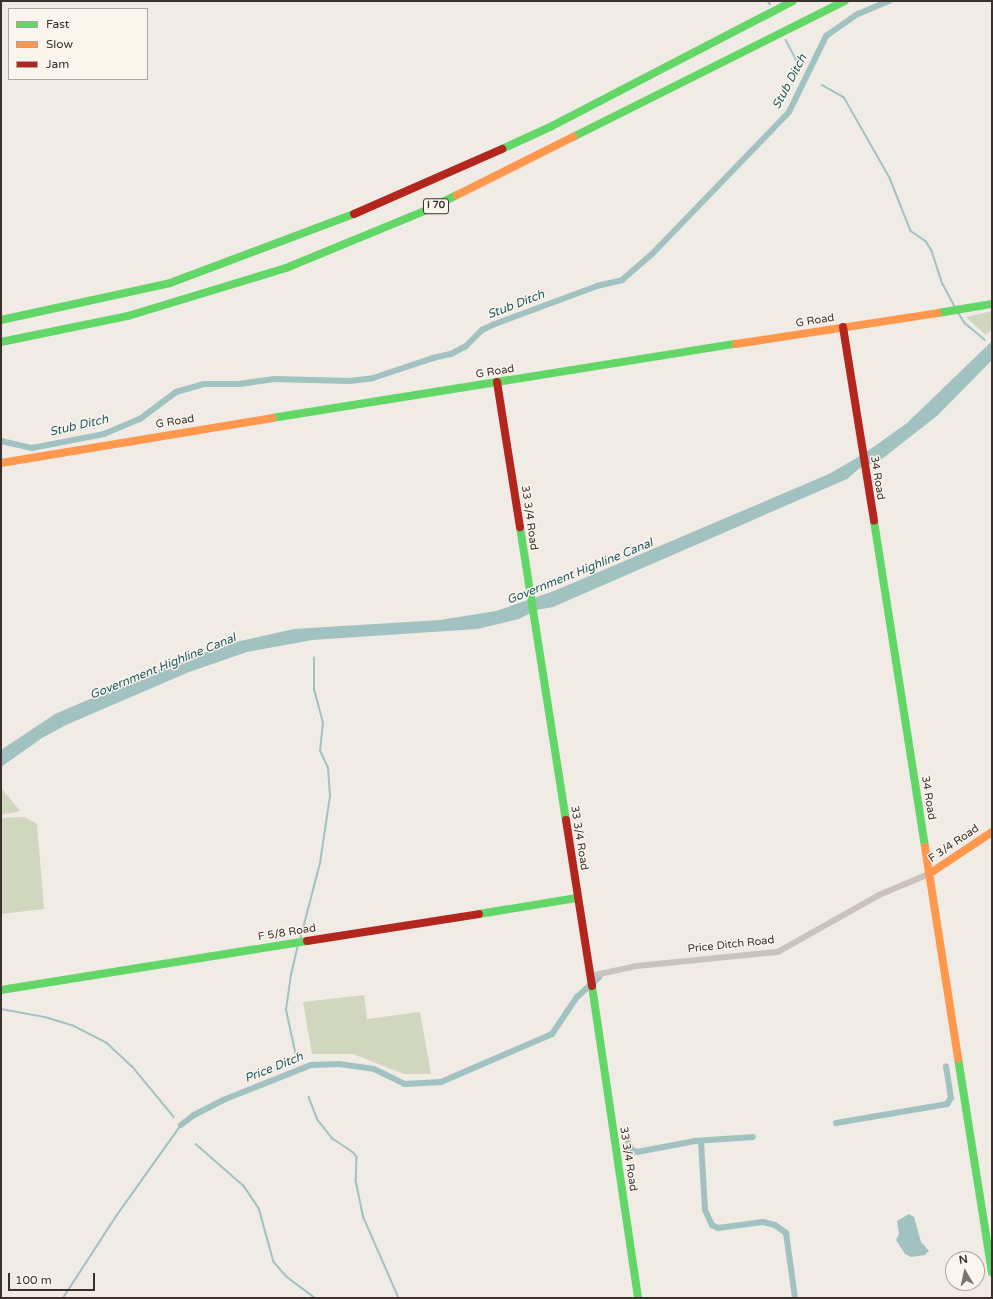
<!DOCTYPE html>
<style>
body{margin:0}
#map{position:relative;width:993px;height:1299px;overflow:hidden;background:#f0ebe5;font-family:"Varela Round",sans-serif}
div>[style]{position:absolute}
.green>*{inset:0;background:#d1d6bf}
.water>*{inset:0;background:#a1c2c1}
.stream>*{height:1.5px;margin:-0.75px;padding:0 0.75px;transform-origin:0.75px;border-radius:0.75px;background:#a1c2c1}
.canal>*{height:6px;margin:-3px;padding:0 3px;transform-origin:3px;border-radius:3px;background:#a1c2c1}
.street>*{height:5.5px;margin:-2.75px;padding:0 2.75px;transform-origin:2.75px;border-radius:2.75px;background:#c9c3be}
.fast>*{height:8px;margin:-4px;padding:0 4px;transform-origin:4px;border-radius:4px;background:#63d668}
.slow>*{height:8px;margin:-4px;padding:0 4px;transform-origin:4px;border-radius:4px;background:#ff974d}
.jam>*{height:8px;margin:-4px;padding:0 4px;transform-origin:4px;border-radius:4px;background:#b3261e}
span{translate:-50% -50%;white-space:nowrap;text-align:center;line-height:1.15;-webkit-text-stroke:3px #fbf5ee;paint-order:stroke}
.shield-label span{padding:1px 3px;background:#fbf5ee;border:1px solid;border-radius:3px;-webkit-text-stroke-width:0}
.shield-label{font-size:10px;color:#3b302b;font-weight:700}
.street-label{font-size:11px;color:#3b302b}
.water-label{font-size:12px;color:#1f5a5e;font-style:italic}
.frame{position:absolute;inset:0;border:2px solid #3b302b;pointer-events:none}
.legend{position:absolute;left:8px;top:8px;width:140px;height:72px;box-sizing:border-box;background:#fbf5ee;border:1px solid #aea6a0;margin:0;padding:5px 7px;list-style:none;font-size:12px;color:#3b302b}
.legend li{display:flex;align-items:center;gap:8px;height:20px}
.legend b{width:20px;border:1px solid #aea6a0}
.north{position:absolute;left:945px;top:1251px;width:40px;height:40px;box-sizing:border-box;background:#fbf5ee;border:1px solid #aea6a0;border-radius:50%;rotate:351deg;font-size:11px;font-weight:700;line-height:16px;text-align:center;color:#3b302b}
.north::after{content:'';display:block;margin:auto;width:14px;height:18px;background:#7a716c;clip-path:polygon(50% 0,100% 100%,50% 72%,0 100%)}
.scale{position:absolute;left:8px;top:1273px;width:87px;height:18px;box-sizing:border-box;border:2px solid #3b302b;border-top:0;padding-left:5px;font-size:12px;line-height:14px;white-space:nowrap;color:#3b302b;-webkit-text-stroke:3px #fbf5ee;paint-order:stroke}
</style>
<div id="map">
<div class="green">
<div style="clip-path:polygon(992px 311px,992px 329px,986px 335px,966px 317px)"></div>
<div style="clip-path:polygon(1px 788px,20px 811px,1px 815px)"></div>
<div style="clip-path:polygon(24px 817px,37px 824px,44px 909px,1px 914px,1px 818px)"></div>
<div style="clip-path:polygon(364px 995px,367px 1019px,420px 1012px,431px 1074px,404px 1074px,353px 1054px,312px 1054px,303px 1002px)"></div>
</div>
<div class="water">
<div style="clip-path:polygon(992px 341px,992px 360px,938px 415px,882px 459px,860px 468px,847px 479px,553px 607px,536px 610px,519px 619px,477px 629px,312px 640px,247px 652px,189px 672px,66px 725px,42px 738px,1px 767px,1px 750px,55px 714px,174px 663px,176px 664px,223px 645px,294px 629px,440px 620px,496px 611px,554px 591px,829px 474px,865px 453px,907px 423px)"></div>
<div style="clip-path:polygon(909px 1214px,914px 1217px,921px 1242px,929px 1251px,925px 1255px,911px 1257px,905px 1254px,896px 1240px,899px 1234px,897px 1221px)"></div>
</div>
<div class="stream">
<div style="left:768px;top:1px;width:4px;rotate:56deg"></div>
<div style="left:786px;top:40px;width:27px;rotate:62deg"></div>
<div style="left:822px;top:85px;width:25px;rotate:29deg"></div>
<div style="left:844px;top:97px;width:93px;rotate:60.4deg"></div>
<div style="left:890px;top:178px;width:57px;rotate:68.4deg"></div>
<div style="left:911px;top:231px;width:18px;rotate:34deg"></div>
<div style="left:926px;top:241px;width:12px;rotate:59deg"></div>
<div style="left:932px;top:251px;width:35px;rotate:72deg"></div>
<div style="left:943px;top:284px;width:26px;rotate:62deg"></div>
<div style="left:958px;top:312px;width:13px;rotate:58deg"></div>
<div style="left:965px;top:323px;width:26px;rotate:40deg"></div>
<div style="left:300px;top:940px;width:80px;rotate:-75.4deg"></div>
<div style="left:320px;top:863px;width:68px;rotate:-81.5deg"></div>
<div style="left:330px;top:796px;width:28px;rotate:-94deg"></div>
<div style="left:328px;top:768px;width:19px;rotate:-115deg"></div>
<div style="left:320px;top:751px;width:28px;rotate:-84deg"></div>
<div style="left:323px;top:723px;width:34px;rotate:-105deg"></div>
<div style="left:314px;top:690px;width:32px;rotate:-90deg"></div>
<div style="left:1px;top:1009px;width:45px;rotate:10.3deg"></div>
<div style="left:45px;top:1017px;width:28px;rotate:17deg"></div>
<div style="left:72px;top:1025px;width:39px;rotate:27deg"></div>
<div style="left:107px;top:1043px;width:34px;rotate:43deg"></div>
<div style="left:132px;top:1066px;width:66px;rotate:50.5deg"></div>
<div style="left:296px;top:1056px;width:47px;rotate:-102.3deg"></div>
<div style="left:286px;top:1010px;width:35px;rotate:-82deg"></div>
<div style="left:291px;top:975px;width:31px;rotate:-77deg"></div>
<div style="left:309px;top:1097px;width:25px;rotate:69deg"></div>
<div style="left:318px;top:1120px;width:23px;rotate:52deg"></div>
<div style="left:332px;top:1138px;width:25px;rotate:34deg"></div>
<div style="left:353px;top:1152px;width:6px;rotate:51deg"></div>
<div style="left:357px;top:1157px;width:24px;rotate:92deg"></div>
<div style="left:356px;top:1181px;width:38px;rotate:78deg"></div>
<div style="left:364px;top:1218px;width:87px;rotate:66.4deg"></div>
<div style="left:196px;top:1144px;width:64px;rotate:41.2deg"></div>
<div style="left:244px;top:1186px;width:27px;rotate:56deg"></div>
<div style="left:259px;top:1208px;width:56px;rotate:74.5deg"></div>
<div style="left:274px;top:1262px;width:18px;rotate:49deg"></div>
<div style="left:286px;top:1276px;width:36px;rotate:37deg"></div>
<div style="left:63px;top:1298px;width:99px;rotate:-57deg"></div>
<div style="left:117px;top:1215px;width:110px;rotate:-54.6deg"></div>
</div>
<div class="canal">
<div style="left:1px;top:441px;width:32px;rotate:13deg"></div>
<div style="left:32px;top:448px;width:73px;rotate:-11deg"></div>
<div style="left:104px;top:434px;width:39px;rotate:-23deg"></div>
<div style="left:140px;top:419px;width:45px;rotate:-36.9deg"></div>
<div style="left:176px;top:392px;width:29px;rotate:-16deg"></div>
<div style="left:204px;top:384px;width:35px"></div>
<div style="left:239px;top:384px;width:34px;rotate:-8deg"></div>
<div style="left:273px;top:379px;width:77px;rotate:1.5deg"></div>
<div style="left:350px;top:381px;width:23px;rotate:-7deg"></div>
<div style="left:373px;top:378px;width:63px;rotate:-18.4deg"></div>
<div style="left:433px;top:358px;width:18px;rotate:-13deg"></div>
<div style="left:451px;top:354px;width:17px;rotate:-28deg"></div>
<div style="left:466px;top:346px;width:23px;rotate:-45deg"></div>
<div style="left:482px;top:330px;width:14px;rotate:-25deg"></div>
<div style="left:495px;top:324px;width:109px;rotate:-20.4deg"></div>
<div style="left:597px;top:286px;width:26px;rotate:-13deg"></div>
<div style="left:622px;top:280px;width:40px;rotate:-41deg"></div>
<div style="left:652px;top:254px;width:197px;rotate:-46deg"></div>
<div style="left:789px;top:112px;width:85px;rotate:-64deg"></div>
<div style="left:826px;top:36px;width:39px;rotate:-35deg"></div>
<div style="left:858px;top:14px;width:34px;rotate:-23deg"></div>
<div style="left:836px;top:1123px;width:113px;rotate:-9.7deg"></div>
<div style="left:947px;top:1104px;width:7px;rotate:-56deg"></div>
<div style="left:951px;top:1098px;width:32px;rotate:-99deg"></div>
<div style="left:181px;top:1125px;width:16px;rotate:-38deg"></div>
<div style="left:194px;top:1115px;width:33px;rotate:-27deg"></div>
<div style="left:223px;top:1100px;width:95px;rotate:-21.7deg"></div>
<div style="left:311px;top:1065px;width:28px;rotate:-2deg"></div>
<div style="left:339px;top:1064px;width:35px;rotate:8deg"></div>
<div style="left:374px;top:1069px;width:34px;rotate:26deg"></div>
<div style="left:405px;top:1084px;width:36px;rotate:-3deg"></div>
<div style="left:441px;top:1082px;width:121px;rotate:-23.4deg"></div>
<div style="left:552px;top:1034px;width:45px;rotate:-56deg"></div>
<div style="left:577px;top:997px;width:30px;rotate:-42deg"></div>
<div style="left:701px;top:1142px;width:68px;rotate:86.6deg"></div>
<div style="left:705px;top:1210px;width:17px;rotate:65deg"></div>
<div style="left:712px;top:1225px;width:7px;rotate:27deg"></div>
<div style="left:718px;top:1228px;width:45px;rotate:-7.6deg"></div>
<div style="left:763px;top:1222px;width:12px;rotate:14deg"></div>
<div style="left:775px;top:1225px;width:14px;rotate:36deg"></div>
<div style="left:786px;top:1233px;width:66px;rotate:82.1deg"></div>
<div style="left:628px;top:1143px;width:8px;rotate:60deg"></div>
<div style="left:632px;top:1150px;width:5px;rotate:22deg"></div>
<div style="left:637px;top:1152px;width:59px;rotate:-10.7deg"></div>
<div style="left:695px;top:1141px;width:58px;rotate:-3.9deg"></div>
</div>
<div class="street">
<div style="left:590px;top:976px;width:48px;rotate:-12deg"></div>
<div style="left:637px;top:966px;width:142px;rotate:-5.7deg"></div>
<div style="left:778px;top:952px;width:116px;rotate:-29.4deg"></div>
<div style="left:879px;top:895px;width:54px;rotate:-22.8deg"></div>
</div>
<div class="fast">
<div style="left:573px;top:137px;width:304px;rotate:-26.6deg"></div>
<div style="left:502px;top:149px;width:55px;rotate:-24.7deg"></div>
<div style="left:552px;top:126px;width:271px;rotate:-27.4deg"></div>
<div style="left:938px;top:313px;width:55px;rotate:-9.5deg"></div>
<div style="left:1px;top:320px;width:173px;rotate:-12.3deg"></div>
<div style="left:170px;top:283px;width:197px;rotate:-20.6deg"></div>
<div style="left:1px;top:342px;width:130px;rotate:-11.6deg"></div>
<div style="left:128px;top:316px;width:165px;rotate:-16.9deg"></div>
<div style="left:286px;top:268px;width:152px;rotate:-22.4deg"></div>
<div style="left:427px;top:210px;width:34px;rotate:-27deg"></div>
<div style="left:272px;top:418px;width:470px;rotate:-9.1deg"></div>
<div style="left:874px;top:521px;width:330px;rotate:81.1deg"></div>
<div style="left:520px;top:527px;width:297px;rotate:81.1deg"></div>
<div style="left:479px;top:914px;width:99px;rotate:-9.3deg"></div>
<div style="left:592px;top:986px;width:315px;rotate:81.6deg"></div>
<div style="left:1px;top:990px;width:310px;rotate:-9.1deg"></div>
<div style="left:958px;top:1058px;width:217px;rotate:81deg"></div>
</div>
<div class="slow">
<div style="left:457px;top:195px;width:130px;rotate:-26.6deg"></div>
<div style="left:736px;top:344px;width:204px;rotate:-8.7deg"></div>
<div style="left:1px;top:463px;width:275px;rotate:-9.4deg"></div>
<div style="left:925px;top:847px;width:214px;rotate:81.1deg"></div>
<div style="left:929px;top:874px;width:76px;rotate:-33.7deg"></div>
</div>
<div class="jam">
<div style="left:354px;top:214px;width:162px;rotate:-23.7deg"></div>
<div style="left:843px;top:327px;width:196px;rotate:80.9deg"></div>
<div style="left:497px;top:382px;width:147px;rotate:81deg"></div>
<div style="left:566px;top:820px;width:168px;rotate:81.1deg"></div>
<div style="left:307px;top:941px;width:174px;rotate:-8.9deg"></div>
</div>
<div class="shield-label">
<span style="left:436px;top:206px">I 70</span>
</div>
<div class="street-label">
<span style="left:815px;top:321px;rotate:-9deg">G Road</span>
<span style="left:495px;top:372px;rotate:-9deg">G Road</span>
<span style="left:175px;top:422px;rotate:-9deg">G Road</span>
<span style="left:877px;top:478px;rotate:81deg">34 Road</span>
<span style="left:529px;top:518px;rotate:82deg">33 3/4 Road</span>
<span style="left:928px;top:798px;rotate:81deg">34 Road</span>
<span style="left:579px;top:838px;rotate:81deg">33 3/4 Road</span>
<span style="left:954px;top:844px;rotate:-34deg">F 3/4 Road</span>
<span style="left:287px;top:933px;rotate:-9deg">F 5/8 Road</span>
<span style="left:731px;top:945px;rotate:-6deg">Price Ditch Road</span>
<span style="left:628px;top:1159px;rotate:81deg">33 3/4 Road</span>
</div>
<div class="water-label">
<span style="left:790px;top:82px;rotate:-62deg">Stub Ditch</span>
<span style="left:516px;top:305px;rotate:-21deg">Stub Ditch</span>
<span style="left:79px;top:426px;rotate:-13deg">Stub Ditch</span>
<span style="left:580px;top:572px;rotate:-22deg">Government Highline Canal</span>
<span style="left:163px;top:667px;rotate:-22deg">Government Highline Canal</span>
<span style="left:274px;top:1068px;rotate:-22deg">Price Ditch</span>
</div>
<div class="frame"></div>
<ul class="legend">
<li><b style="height:5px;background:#63d668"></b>Fast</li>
<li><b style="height:5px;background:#ff974d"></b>Slow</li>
<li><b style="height:5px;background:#b3261e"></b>Jam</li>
</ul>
<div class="north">N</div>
<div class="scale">100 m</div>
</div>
